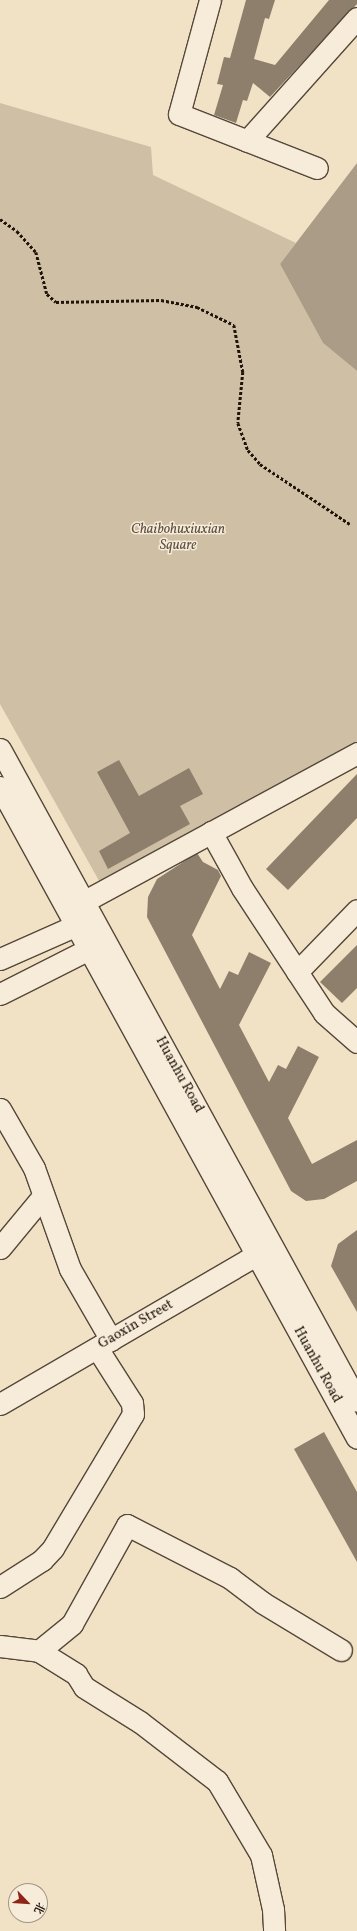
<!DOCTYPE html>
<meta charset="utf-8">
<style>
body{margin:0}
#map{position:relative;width:357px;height:1931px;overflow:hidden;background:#f2e2c5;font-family:Vollkorn,"Noto Serif SC",serif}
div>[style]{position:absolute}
.green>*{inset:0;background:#cebfa5}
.water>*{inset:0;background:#aa9c86}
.building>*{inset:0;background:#8d7f6c}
.path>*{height:2.5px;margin-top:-1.25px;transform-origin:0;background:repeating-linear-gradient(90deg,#1f140b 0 3px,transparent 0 5px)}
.roads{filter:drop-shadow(1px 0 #54483a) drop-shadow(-1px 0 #54483a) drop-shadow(0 1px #54483a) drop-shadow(0 -1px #54483a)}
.minor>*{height:21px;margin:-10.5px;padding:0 10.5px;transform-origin:10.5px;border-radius:10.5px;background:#f7ecd9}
span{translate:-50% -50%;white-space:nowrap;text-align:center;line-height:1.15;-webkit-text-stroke:3px #f7ecd9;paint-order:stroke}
.park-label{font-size:14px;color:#5c5041;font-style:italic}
.street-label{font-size:14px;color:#1f140b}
.north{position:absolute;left:8px;top:1883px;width:40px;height:40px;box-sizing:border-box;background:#f7ecd9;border:1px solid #a19687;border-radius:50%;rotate:115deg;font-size:11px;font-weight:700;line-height:16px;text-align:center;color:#1f140b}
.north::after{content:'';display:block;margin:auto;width:14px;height:18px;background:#8f2418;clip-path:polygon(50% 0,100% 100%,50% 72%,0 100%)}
</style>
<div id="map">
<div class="green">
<div style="clip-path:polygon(0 103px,151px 147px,153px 175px,296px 243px,280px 264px,323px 343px,357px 371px,357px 747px,102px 886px,0 704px)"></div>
</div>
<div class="water">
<div style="clip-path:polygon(357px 163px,357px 371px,323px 343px,280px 264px)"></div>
</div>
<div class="building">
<div style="clip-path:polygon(246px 0,275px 0,269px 19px,265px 18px,254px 59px,275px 65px,329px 0,357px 0,357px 4px,270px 97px,253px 83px,247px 101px,243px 100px,236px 123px,214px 115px,223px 85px,217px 84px,224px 57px,230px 58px)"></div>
<div style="clip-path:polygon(119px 760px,139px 796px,189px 768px,203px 794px,180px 806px,190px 824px,108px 869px,99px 851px,130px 833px,97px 772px)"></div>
<div style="clip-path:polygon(357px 774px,357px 818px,288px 890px,266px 869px)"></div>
<div style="clip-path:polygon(197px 853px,203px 862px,218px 870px,221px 876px,192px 935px,220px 989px,229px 971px,238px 975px,249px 952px,271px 963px,239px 1025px,269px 1082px,278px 1065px,286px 1069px,298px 1046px,319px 1057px,288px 1118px,312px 1164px,357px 1140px,357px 1181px,324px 1199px,306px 1201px,291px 1191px,147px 917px,148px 897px,157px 879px)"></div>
<div style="clip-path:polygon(357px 945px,357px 988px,342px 1003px,320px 982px)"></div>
<div style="clip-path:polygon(357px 1230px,357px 1312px,331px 1266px,338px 1244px)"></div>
<div style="clip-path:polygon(324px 1432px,357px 1492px,357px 1562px,294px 1449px)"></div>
</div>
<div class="path">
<div style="left:0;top:219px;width:21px;rotate:35deg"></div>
<div style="left:17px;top:231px;width:28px;rotate:48deg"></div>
<div style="left:36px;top:252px;width:43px;rotate:75.3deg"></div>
<div style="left:47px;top:294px;width:12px;rotate:42deg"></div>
<div style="left:56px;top:302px;width:105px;rotate:-1.1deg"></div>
<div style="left:161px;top:300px;width:37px;rotate:11deg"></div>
<div style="left:197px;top:307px;width:41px;rotate:25.9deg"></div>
<div style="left:234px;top:325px;width:48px;rotate:79.2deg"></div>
<div style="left:243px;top:372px;width:51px;rotate:95.6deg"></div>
<div style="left:238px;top:423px;width:29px;rotate:70deg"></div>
<div style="left:248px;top:450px;width:18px;rotate:49deg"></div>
<div style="left:260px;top:464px;width:108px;rotate:33.7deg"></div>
</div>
<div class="roads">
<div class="minor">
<div style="left:210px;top:0;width:118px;rotate:105.2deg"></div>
<div style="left:179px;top:114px;width:148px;rotate:21.4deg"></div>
<div style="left:247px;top:141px;width:165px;rotate:-48.2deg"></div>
<div style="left:0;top:749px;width:743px;rotate:61.3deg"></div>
<div style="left:0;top:787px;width:742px;rotate:61.26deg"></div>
<div style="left:211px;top:832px;width:64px;rotate:61deg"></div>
<div style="left:242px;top:888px;width:149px;rotate:56.7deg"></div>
<div style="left:324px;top:1013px;width:44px;rotate:41.3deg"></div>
<div style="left:83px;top:902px;width:312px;rotate:-28.5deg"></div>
<div style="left:0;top:959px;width:96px;rotate:-23.9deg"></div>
<div style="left:297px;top:972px;width:86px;rotate:-45.9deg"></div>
<div style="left:0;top:994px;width:100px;rotate:-26.8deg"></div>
<div style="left:0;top:1109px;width:68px;rotate:60deg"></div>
<div style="left:34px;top:1168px;width:107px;rotate:70.4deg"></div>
<div style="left:70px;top:1269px;width:82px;rotate:60deg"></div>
<div style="left:0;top:1248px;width:67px;rotate:-50.4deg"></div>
<div style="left:0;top:1404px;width:310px;rotate:-30.2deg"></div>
<div style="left:0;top:1587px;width:50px;rotate:-32.7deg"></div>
<div style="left:42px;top:1560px;width:16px;rotate:-47deg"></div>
<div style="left:53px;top:1548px;width:156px;rotate:-59.2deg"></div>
<div style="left:133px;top:1414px;width:11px;rotate:-95deg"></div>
<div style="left:132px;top:1403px;width:65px;rotate:-122.5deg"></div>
<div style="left:0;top:1646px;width:39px;rotate:7deg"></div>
<div style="left:39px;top:1651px;width:44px;rotate:31.9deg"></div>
<div style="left:76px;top:1674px;width:15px;rotate:58deg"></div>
<div style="left:84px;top:1687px;width:66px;rotate:32deg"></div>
<div style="left:140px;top:1722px;width:97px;rotate:37.5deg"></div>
<div style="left:217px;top:1781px;width:86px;rotate:59.3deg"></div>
<div style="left:261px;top:1855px;width:55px;rotate:77.5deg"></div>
<div style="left:273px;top:1909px;width:22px;rotate:87deg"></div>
<div style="left:39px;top:1651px;width:43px;rotate:-39.3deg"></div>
<div style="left:72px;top:1624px;width:113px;rotate:-60.9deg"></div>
<div style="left:127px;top:1525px;width:116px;rotate:27.2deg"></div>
<div style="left:230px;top:1578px;width:41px;rotate:37.1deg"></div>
<div style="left:263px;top:1603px;width:91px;rotate:31.1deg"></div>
</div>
</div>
<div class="park-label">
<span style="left:178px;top:538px">Chaibohuxiuxian<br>Square</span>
</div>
<div class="street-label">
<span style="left:179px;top:1075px;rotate:61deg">Huanhu Road</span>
<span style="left:136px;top:1325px;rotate:-30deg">Gaoxin Street</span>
<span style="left:317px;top:1365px;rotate:61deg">Huanhu Road</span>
</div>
<div class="north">北</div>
</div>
